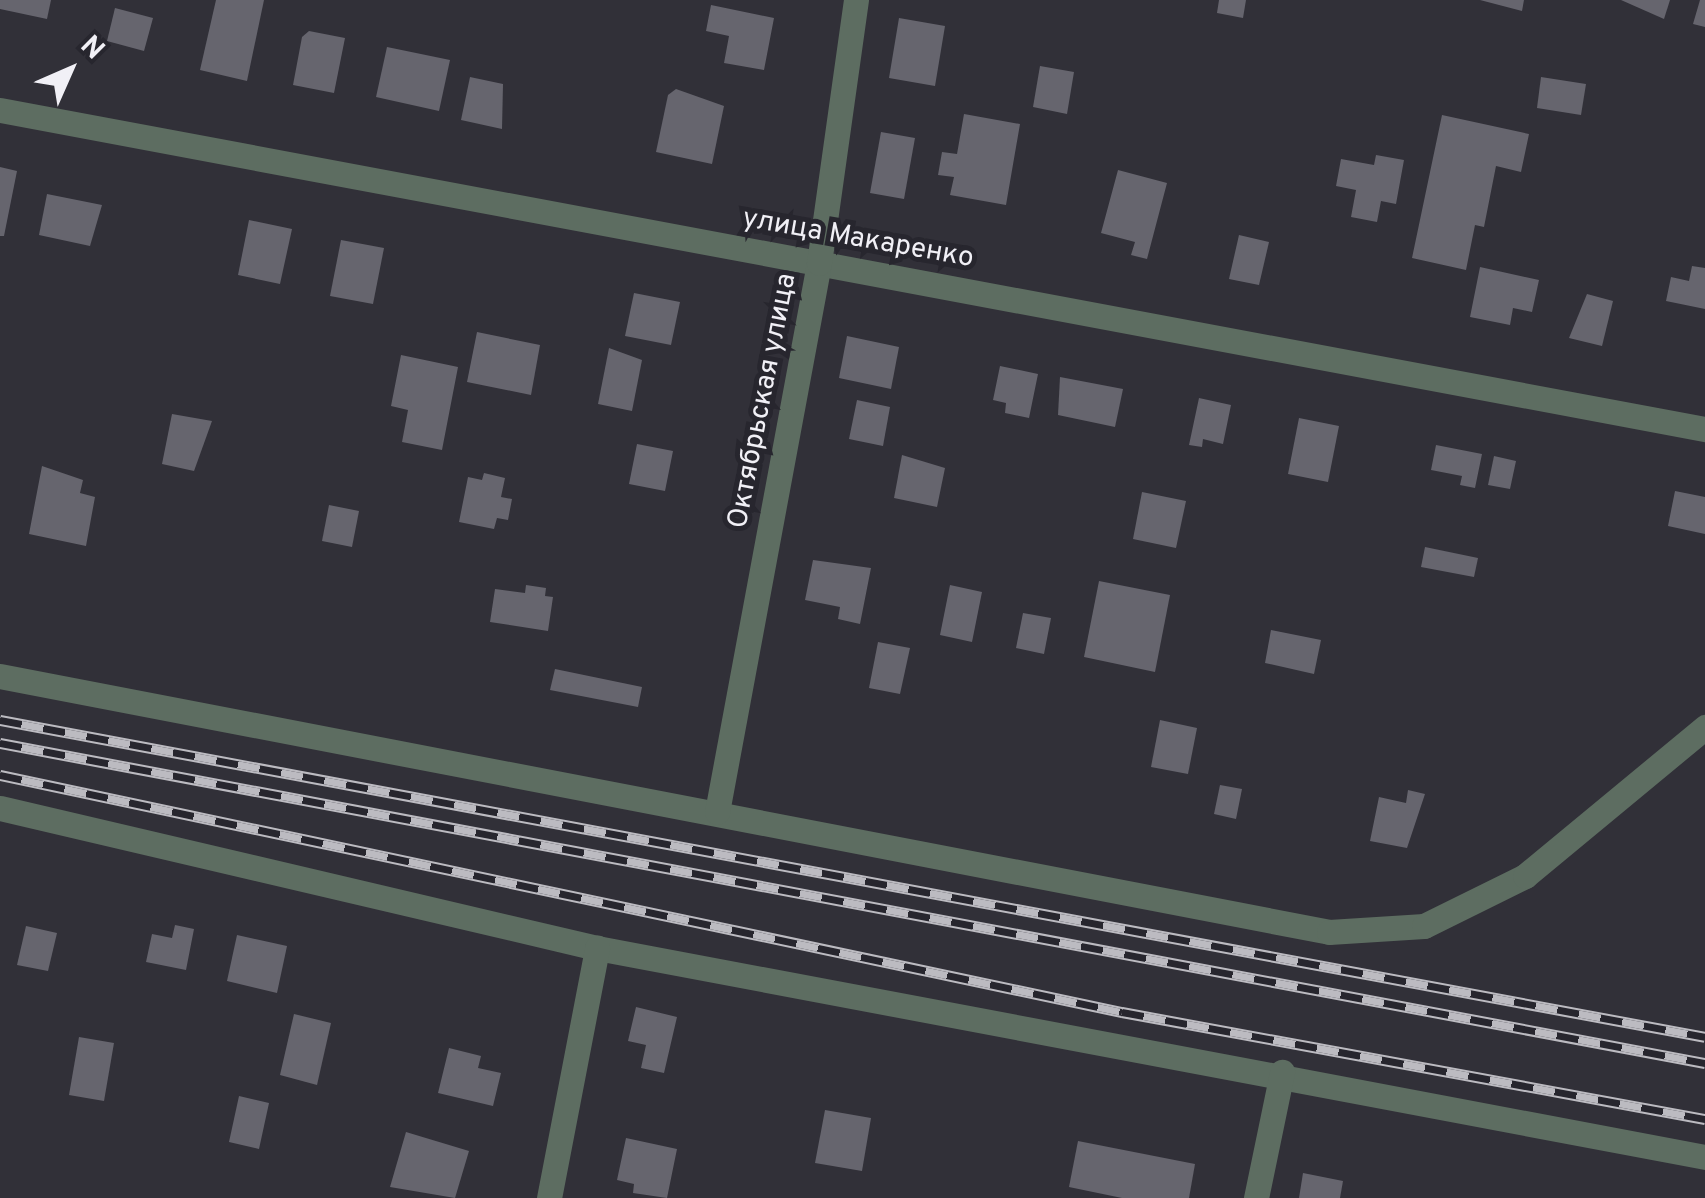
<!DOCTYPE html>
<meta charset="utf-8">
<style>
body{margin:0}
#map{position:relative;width:1705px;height:1198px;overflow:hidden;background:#313038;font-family:Overpass,sans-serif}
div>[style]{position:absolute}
.building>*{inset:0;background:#66656e}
.minor>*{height:25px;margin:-12.5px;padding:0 12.5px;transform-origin:12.5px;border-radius:12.5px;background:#5d6d61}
.rail>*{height:11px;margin-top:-5.5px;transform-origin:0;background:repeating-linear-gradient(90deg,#27262e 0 22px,#bcbbc1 0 44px);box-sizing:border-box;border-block:2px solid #bcbbc1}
span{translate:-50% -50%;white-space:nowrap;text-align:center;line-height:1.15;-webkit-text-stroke:10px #27262e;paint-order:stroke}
.street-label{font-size:28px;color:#f1f0f6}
.north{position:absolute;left:20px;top:20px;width:100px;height:100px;-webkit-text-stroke:8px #27262e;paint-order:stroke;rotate:45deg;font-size:28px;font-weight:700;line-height:40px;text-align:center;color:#f1f0f6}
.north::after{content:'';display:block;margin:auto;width:35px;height:45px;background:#f1f0f6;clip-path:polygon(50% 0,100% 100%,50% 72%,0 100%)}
</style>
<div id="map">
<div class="building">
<div style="clip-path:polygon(0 0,51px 0,47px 19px,0 9px)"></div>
<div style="clip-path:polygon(216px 0,264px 0,247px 81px,200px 70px)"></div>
<div style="clip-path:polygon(1219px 0,1246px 0,1243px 18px,1217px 13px)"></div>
<div style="clip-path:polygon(1480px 0,1524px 0,1522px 11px)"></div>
<div style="clip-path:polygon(1621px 0,1670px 0,1664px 19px)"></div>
<div style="clip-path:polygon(1700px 0,1705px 0,1705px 27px,1693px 24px)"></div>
<div style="clip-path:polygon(711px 5px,774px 18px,764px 70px,724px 63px,729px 36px,706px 31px)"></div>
<div style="clip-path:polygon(115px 8px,153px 18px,144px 51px,107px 41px)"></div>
<div style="clip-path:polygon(899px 18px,945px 26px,935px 86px,889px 78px)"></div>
<div style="clip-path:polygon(309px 31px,345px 38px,334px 93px,293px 85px,302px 37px)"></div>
<div style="clip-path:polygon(387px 47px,450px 60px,439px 111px,376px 97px)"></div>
<div style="clip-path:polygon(1040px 66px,1074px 72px,1067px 114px,1033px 107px)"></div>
<div style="clip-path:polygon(470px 77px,503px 84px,502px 129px,461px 120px)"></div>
<div style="clip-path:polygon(1541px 77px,1586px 84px,1581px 115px,1537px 108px)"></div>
<div style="clip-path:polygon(676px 89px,724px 106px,712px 164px,656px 152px,668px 95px)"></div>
<div style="clip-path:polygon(964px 114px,1020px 124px,1006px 205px,950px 195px,954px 177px,938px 175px,942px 152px,957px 154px)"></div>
<div style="clip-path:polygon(1442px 115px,1529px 134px,1521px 172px,1496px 166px,1484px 227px,1475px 225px,1466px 270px,1412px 258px)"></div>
<div style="clip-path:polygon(881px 132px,915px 138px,904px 199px,870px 193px)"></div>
<div style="clip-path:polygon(1376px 155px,1404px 160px,1396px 204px,1381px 201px,1377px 222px,1351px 217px,1356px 190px,1336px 186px,1341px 159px,1374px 165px)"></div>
<div style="clip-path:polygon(0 167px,17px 171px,4px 236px,0 236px)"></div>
<div style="clip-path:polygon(1118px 170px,1167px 183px,1147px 259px,1131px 255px,1135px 242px,1101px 233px)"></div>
<div style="clip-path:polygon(47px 194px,102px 205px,90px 246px,39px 235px)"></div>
<div style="clip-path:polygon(249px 220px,292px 229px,280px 284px,238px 275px)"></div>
<div style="clip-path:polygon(1239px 235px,1269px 242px,1259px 285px,1229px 279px)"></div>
<div style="clip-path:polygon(341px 240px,384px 248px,373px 304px,330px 296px)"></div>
<div style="clip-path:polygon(1692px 266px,1705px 268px,1705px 309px,1666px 301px,1671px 277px,1689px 281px)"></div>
<div style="clip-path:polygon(1480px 267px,1539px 280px,1532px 312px,1513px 308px,1510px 325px,1470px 317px)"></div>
<div style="clip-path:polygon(634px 293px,680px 302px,671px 345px,625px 336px)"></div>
<div style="clip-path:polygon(1587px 294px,1613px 301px,1602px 346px,1569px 338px)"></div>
<div style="clip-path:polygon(477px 332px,540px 345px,531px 395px,467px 382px)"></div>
<div style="clip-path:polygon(847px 336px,899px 347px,891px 389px,839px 378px)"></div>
<div style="clip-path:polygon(609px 348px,642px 360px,632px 411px,598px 404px)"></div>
<div style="clip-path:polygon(401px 355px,458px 367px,442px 450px,402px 442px,408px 410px,391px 406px)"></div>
<div style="clip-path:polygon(1000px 366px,1038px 374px,1029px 418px,1005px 413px,1006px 403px,993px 400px)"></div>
<div style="clip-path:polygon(1060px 377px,1123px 389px,1115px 427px,1058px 415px)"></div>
<div style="clip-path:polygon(1199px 398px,1231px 405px,1223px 444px,1203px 439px,1202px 447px,1189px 445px)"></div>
<div style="clip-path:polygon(857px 400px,890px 407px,883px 446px,849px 439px)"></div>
<div style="clip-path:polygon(172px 414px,212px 421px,194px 471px,162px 464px)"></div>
<div style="clip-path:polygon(1299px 418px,1339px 426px,1328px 482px,1288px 474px)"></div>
<div style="clip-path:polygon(637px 444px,673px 451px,665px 491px,629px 484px)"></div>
<div style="clip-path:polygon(1436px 445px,1482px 454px,1475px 488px,1460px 485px,1462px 476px,1431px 470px)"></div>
<div style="clip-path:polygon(902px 455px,945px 468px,937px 507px,894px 498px)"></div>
<div style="clip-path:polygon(1494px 456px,1516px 461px,1510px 489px,1488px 485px)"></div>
<div style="clip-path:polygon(42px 466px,83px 480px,80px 493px,95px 497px,86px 546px,29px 534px)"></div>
<div style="clip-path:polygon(484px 473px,505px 478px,501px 497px,512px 499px,508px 520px,497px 518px,494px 529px,459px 522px,468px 477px,482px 480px)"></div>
<div style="clip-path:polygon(1675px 491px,1705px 497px,1705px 534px,1668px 526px)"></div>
<div style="clip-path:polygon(1142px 492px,1186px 501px,1176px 548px,1133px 539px)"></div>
<div style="clip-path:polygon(329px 505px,359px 511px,352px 547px,322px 541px)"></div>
<div style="clip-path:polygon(1425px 547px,1478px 558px,1474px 577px,1421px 567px)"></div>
<div style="clip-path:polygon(813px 560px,871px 568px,860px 624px,838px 619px,840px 607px,805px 600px)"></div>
<div style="clip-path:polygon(1099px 581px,1170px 595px,1155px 672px,1084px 657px)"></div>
<div style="clip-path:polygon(526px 585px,546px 588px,545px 596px,553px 597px,548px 631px,490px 622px,495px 589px,525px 593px)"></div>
<div style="clip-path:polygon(950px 585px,982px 592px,972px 642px,940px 635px)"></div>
<div style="clip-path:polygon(1023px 613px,1051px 618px,1044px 654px,1016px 648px)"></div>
<div style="clip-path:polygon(1271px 630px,1321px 640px,1314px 674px,1265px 663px)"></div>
<div style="clip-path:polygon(878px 642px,910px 648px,900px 694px,869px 688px)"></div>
<div style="clip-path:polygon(555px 669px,642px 687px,638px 707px,550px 690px)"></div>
<div style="clip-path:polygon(1160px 720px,1197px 728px,1188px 774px,1151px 767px)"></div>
<div style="clip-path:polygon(1220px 785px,1242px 789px,1236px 819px,1214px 814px)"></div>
<div style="clip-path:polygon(1408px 790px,1425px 794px,1407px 848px,1370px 841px,1379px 797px,1406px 803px)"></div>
<div style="clip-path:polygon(175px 925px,194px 929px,186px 970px,146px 962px,152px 934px,172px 938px)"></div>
<div style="clip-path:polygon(26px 926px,57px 933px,48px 971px,17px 965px)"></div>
<div style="clip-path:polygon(237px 935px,287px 946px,277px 993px,227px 981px)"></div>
<div style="clip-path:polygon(636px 1007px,677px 1017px,664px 1073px,641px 1068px,646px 1045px,628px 1041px)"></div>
<div style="clip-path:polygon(294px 1014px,331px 1023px,317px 1085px,280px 1075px)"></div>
<div style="clip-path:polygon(79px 1037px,114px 1043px,104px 1101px,69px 1095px)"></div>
<div style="clip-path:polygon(449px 1048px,481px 1056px,478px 1068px,501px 1073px,493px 1106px,438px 1093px)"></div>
<div style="clip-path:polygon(239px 1096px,269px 1103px,259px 1149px,229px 1142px)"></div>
<div style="clip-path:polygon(825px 1110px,871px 1118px,862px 1171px,815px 1163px)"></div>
<div style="clip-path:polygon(406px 1132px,469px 1151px,455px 1198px,390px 1187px)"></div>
<div style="clip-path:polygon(626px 1138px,677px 1149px,667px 1198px,633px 1193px,634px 1184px,617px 1180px)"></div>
<div style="clip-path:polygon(1078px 1141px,1195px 1164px,1189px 1198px,1122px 1198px,1069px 1187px)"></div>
<div style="clip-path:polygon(1303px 1173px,1343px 1181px,1340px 1198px,1299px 1198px)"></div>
</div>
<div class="minor">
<div style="left:0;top:110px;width:1735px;rotate:10.6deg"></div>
<div style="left:0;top:676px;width:1353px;rotate:10.9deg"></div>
<div style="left:1329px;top:932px;width:95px;rotate:-3.6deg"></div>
<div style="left:1424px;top:926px;width:113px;rotate:-26.3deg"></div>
<div style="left:1525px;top:876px;width:234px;rotate:-39.6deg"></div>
<div style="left:0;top:808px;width:613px;rotate:13.2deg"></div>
<div style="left:597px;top:948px;width:1128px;rotate:10.68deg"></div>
<div style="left:717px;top:812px;width:558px;rotate:-79.47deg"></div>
<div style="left:819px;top:263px;width:266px;rotate:-82deg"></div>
<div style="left:549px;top:1198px;width:255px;rotate:-79.1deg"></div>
<div style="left:1256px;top:1198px;width:129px;rotate:-78.3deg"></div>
</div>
<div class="rail">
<div style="left:0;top:720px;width:1734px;rotate:10.53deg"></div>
<div style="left:0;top:743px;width:1735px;rotate:10.63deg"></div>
<div style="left:0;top:775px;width:1147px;rotate:11.93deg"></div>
<div style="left:1122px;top:1012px;width:593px;rotate:10.4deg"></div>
</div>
<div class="street-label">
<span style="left:858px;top:239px;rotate:10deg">улица Макаренко</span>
<span style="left:763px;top:401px;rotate:-79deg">Октябрьская улица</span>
</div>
<div class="north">N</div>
</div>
